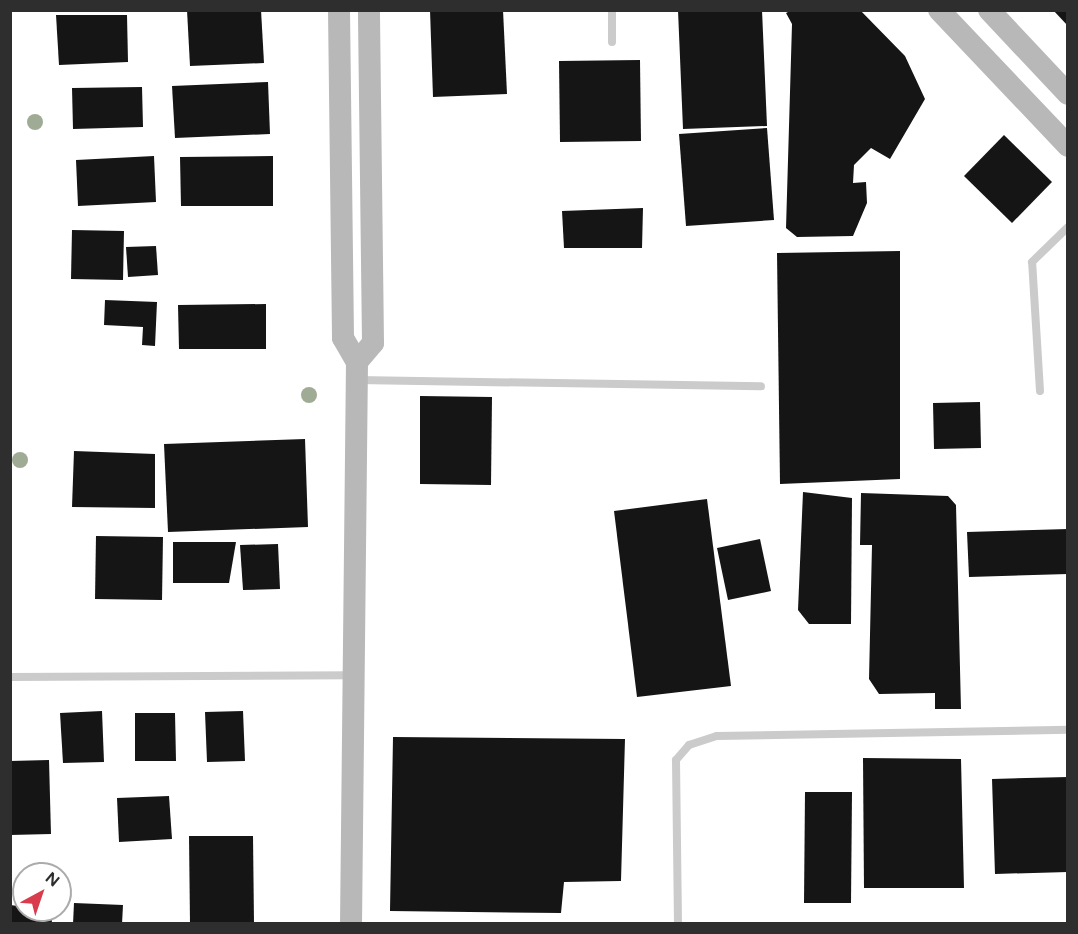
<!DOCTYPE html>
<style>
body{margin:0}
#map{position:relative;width:1078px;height:934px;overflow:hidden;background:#fff;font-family:Figtree,sans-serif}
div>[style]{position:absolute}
.building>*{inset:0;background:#151515}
.lane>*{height:8px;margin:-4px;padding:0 4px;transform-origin:4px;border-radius:4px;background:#cbcbcb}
.secondary>*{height:22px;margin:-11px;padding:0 11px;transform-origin:11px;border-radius:11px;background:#b8b8b8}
.trees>*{width:16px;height:16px;margin:-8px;border-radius:50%;background:#a0ab95}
span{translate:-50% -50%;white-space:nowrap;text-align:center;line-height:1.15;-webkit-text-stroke:6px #fff;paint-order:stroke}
.frame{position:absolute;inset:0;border:12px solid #2e2e2e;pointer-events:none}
.north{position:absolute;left:12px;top:862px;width:60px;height:60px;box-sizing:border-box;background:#fff;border:2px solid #ababab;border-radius:50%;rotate:40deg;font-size:16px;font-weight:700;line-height:24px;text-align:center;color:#2e2e2e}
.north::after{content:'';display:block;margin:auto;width:21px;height:27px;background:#d83c4d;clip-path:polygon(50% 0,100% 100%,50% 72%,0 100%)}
</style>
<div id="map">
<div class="building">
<div style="clip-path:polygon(187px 10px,261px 10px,264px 63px,190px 66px)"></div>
<div style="clip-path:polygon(430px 10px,503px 10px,507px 94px,433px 97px)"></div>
<div style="clip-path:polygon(678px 10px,762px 10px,767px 126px,683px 129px)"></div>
<div style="clip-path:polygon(792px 10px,860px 10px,905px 56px,925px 99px,890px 159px,871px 148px,854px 165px,853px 183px,866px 182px,867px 203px,853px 236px,797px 237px,786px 228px,792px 24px,786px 13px)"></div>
<div style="clip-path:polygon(1053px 10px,1068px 10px,1068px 26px)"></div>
<div style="clip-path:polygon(56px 15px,127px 15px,128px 62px,59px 65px)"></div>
<div style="clip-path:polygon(640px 60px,641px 141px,560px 142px,559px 61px)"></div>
<div style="clip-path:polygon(268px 82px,270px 134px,175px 138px,172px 86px)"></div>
<div style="clip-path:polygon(142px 87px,143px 127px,73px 129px,72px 88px)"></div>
<div style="clip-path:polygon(767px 128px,774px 220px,686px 226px,679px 134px)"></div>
<div style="clip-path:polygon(1004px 135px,1052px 182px,1012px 223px,964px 176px)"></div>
<div style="clip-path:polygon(154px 156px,156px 202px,78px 206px,76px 160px)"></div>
<div style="clip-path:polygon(273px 156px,273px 206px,181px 206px,180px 157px)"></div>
<div style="clip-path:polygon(643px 208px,642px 248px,564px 248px,562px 211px)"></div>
<div style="clip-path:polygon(72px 230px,124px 231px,123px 280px,71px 279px)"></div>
<div style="clip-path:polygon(156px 246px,158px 275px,128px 277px,126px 247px)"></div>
<div style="clip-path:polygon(900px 251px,900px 479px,780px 484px,777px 253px)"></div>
<div style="clip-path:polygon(105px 300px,157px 302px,155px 346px,142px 345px,143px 327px,104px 325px)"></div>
<div style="clip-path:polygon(266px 304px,266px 349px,179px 349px,178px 305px)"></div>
<div style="clip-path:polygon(420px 396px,492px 397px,491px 485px,420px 484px)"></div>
<div style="clip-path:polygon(980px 402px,981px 448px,934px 449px,933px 403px)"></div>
<div style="clip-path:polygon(305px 439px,308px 527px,168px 532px,164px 444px)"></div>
<div style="clip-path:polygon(74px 451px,155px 454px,155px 508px,72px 507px)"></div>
<div style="clip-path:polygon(803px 492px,852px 498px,851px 624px,809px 624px,798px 610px)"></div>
<div style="clip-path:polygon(861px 493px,948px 496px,956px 505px,961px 709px,935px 709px,935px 693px,879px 694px,869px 679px,872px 545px,860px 545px)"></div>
<div style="clip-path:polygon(707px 499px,731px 686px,637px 697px,614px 511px)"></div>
<div style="clip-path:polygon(1068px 529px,1068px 574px,969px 577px,967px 532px)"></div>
<div style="clip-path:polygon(96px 536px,163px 537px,162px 600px,95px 599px)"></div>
<div style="clip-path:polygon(760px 539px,771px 591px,728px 600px,717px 548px)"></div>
<div style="clip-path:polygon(173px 542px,236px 542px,229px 583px,173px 583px)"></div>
<div style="clip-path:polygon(278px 544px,280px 589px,243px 590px,240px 545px)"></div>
<div style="clip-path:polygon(102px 711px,104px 762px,63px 763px,60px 713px)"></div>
<div style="clip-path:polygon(243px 711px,245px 761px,207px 762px,205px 712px)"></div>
<div style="clip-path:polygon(135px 713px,175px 713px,176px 761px,135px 761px)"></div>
<div style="clip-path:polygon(393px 737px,625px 739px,621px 881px,564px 882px,561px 913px,390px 911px)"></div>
<div style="clip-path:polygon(863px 758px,961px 759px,964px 888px,864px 888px)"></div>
<div style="clip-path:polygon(49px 760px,51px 834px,10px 835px,10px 761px)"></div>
<div style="clip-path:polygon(1068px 777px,1068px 872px,995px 874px,992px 779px)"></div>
<div style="clip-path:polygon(805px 792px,852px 792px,851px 903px,804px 903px)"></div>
<div style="clip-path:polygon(169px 796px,172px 839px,119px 842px,117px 798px)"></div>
<div style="clip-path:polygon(189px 836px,253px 836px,254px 924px,190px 924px)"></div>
<div style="clip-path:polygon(74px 903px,123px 905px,122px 924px,73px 924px)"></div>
<div style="clip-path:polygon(10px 905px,51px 910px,52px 924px,10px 924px)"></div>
</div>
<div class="lane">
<div style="left:612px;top:10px;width:32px;rotate:90deg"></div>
<div style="left:357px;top:380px;width:404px;rotate:0.9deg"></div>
<div style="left:1040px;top:391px;width:129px;rotate:-93.5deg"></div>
<div style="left:1032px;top:262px;width:50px;rotate:-44.2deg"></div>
<div style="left:10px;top:677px;width:342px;rotate:-0.3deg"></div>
<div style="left:678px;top:924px;width:164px;rotate:-90.7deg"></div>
<div style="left:676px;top:760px;width:20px;rotate:-49deg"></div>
<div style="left:689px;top:745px;width:29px;rotate:-18deg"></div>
<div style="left:717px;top:736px;width:351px;rotate:-1deg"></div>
</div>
<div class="secondary">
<div style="left:339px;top:10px;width:328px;rotate:89.3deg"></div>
<div style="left:343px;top:338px;width:28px;rotate:60deg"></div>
<div style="left:357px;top:362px;width:562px;rotate:90.61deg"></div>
<div style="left:939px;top:10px;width:187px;rotate:46.5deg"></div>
<div style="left:989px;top:10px;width:115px;rotate:46.8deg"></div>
<div style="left:357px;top:362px;width:25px;rotate:-50deg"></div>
<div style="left:373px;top:343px;width:333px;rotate:-90.7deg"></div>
</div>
<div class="trees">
<div style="left:35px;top:122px"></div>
<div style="left:309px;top:395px"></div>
<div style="left:20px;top:460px"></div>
</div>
<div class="frame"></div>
<div class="north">N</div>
</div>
